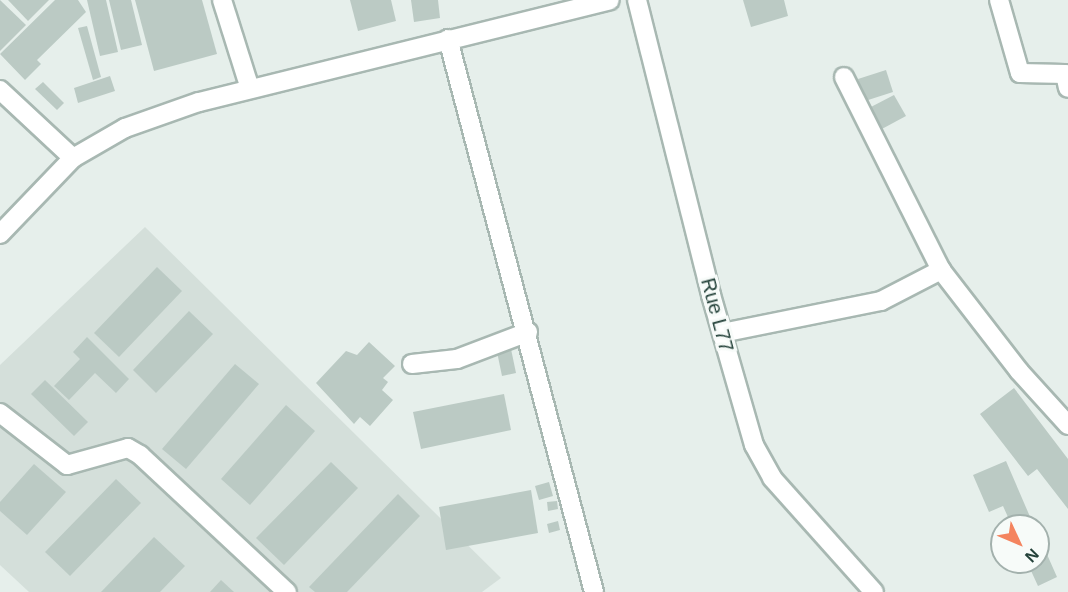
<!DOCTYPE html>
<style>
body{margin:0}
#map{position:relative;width:1068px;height:592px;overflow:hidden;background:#e6efeb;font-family:Helvetica,sans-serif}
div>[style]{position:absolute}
.built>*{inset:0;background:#d4dfda}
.building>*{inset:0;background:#bbcac4}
.roads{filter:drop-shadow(2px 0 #a8b8b2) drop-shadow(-2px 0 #a8b8b2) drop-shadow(0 2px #a8b8b2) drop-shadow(0 -2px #a8b8b2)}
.minor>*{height:18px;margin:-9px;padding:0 9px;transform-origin:9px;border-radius:9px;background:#fff}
span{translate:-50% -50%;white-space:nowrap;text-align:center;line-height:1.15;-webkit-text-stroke:6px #f7fbf9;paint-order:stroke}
.street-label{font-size:20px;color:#24423a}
.north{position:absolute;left:990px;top:514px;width:60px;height:60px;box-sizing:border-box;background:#f7fbf9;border:2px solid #a3b1ad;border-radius:50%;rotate:134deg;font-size:16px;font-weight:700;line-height:24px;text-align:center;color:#24423a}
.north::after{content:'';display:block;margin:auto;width:21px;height:27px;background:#f4845f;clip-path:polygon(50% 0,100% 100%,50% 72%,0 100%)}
</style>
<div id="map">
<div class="built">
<div style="clip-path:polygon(145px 227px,501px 578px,482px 592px,29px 592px,0 565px,0 365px)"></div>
</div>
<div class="building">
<div style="clip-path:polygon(0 0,26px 25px,0 51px)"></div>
<div style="clip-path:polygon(8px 0,49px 0,28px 21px)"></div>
<div style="clip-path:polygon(55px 0,78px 0,86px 12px,37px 60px,41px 64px,25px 80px,0 54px)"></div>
<div style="clip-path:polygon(87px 0,106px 0,118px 52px,100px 56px)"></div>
<div style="clip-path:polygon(109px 0,131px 0,142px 45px,121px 50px)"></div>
<div style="clip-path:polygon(135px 0,202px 0,217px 54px,154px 71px)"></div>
<div style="clip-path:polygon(350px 0,391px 0,396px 21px,358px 31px)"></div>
<div style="clip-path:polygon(411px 0,438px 0,440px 18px,414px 22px)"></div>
<div style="clip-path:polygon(743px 0,784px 0,788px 16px,751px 27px)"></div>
<div style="clip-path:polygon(87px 26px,101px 77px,93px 80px,78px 28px)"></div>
<div style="clip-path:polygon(886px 70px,893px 92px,865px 101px,858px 79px)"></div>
<div style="clip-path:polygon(110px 76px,115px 91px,78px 103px,74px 88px)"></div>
<div style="clip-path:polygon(43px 82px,64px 103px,57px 110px,35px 89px)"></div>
<div style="clip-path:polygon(894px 95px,906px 116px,880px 130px,869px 108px)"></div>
<div style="clip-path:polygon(157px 267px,182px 291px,119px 357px,94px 333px)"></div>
<div style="clip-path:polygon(189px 311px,213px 334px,156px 393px,133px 370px)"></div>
<div style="clip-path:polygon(87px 337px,129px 379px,116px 393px,95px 373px,69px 400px,54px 386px,80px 359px,73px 352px)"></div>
<div style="clip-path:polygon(369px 342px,395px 366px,383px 378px,388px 382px,382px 390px,393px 400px,370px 426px,360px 417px,354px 424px,316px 383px,346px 351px,357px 355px)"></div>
<div style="clip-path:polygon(511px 349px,516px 373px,502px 376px,497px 352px)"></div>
<div style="clip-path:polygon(235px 364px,259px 384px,186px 469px,162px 449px)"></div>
<div style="clip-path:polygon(45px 380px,88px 422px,74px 436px,31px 394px)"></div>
<div style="clip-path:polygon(1014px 388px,1068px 459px,1068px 509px,1037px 469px,1028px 476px,980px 414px)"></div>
<div style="clip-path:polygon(504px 394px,511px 430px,421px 449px,413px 412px)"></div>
<div style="clip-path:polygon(286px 405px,315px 431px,250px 505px,221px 479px)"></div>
<div style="clip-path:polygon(1006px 461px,1034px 526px,1012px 526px,1003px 506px,989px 512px,973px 475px)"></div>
<div style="clip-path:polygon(331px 462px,358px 488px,284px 565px,256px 538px)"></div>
<div style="clip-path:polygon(34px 464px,66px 492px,27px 535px,0 511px,0 502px)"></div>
<div style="clip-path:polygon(116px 479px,141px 503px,70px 576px,45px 552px)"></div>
<div style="clip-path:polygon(549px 482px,553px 496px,539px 500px,535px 486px)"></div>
<div style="clip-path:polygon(531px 490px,538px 533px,446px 550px,439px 507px)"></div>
<div style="clip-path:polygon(398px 494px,420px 516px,347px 592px,315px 592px,309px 587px)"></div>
<div style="clip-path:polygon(557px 501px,558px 509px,548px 511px,547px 502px)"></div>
<div style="clip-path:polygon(558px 521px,560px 530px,549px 533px,547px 524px)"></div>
<div style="clip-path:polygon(1038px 534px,1057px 577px,1038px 586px,1027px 562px,1038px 562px)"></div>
<div style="clip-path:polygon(154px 537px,185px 566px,160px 592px,101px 592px)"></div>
<div style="clip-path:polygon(221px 580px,234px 592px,210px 592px)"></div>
</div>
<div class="roads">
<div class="minor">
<div style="left:222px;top:0;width:93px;rotate:72.5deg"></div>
<div style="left:637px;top:0;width:304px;rotate:75.9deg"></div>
<div style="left:711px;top:295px;width:156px;rotate:74deg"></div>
<div style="left:754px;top:445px;width:38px;rotate:61deg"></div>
<div style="left:772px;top:478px;width:153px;rotate:48.2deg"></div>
<div style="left:999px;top:0;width:76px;rotate:74deg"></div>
<div style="left:1020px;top:73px;width:45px;rotate:1.3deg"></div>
<div style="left:1065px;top:74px;width:14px;rotate:78deg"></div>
<div style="left:448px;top:39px;width:572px;rotate:75.21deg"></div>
<div style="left:0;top:90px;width:100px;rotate:43deg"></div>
<div style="left:0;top:234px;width:105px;rotate:-46.2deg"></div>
<div style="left:73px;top:158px;width:60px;rotate:-30deg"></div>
<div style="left:125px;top:128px;width:78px;rotate:-19.4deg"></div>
<div style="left:199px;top:102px;width:423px;rotate:-13.9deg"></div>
<div style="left:941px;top:270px;width:128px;rotate:52.3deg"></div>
<div style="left:1019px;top:371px;width:73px;rotate:47.8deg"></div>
<div style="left:722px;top:333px;width:162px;rotate:-11.4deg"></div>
<div style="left:881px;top:301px;width:68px;rotate:-27.3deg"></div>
<div style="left:941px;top:270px;width:216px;rotate:-116.7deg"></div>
<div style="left:412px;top:364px;width:45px;rotate:-6.3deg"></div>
<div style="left:457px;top:359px;width:76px;rotate:-20.8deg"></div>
<div style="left:0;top:413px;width:85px;rotate:37.8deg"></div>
<div style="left:67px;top:465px;width:63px;rotate:-15.6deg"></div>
<div style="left:128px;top:448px;width:14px;rotate:30deg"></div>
<div style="left:140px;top:455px;width:201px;rotate:43deg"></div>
</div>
</div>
<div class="street-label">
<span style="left:717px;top:315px;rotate:75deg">Rue L77</span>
</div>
<div class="north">N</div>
</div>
